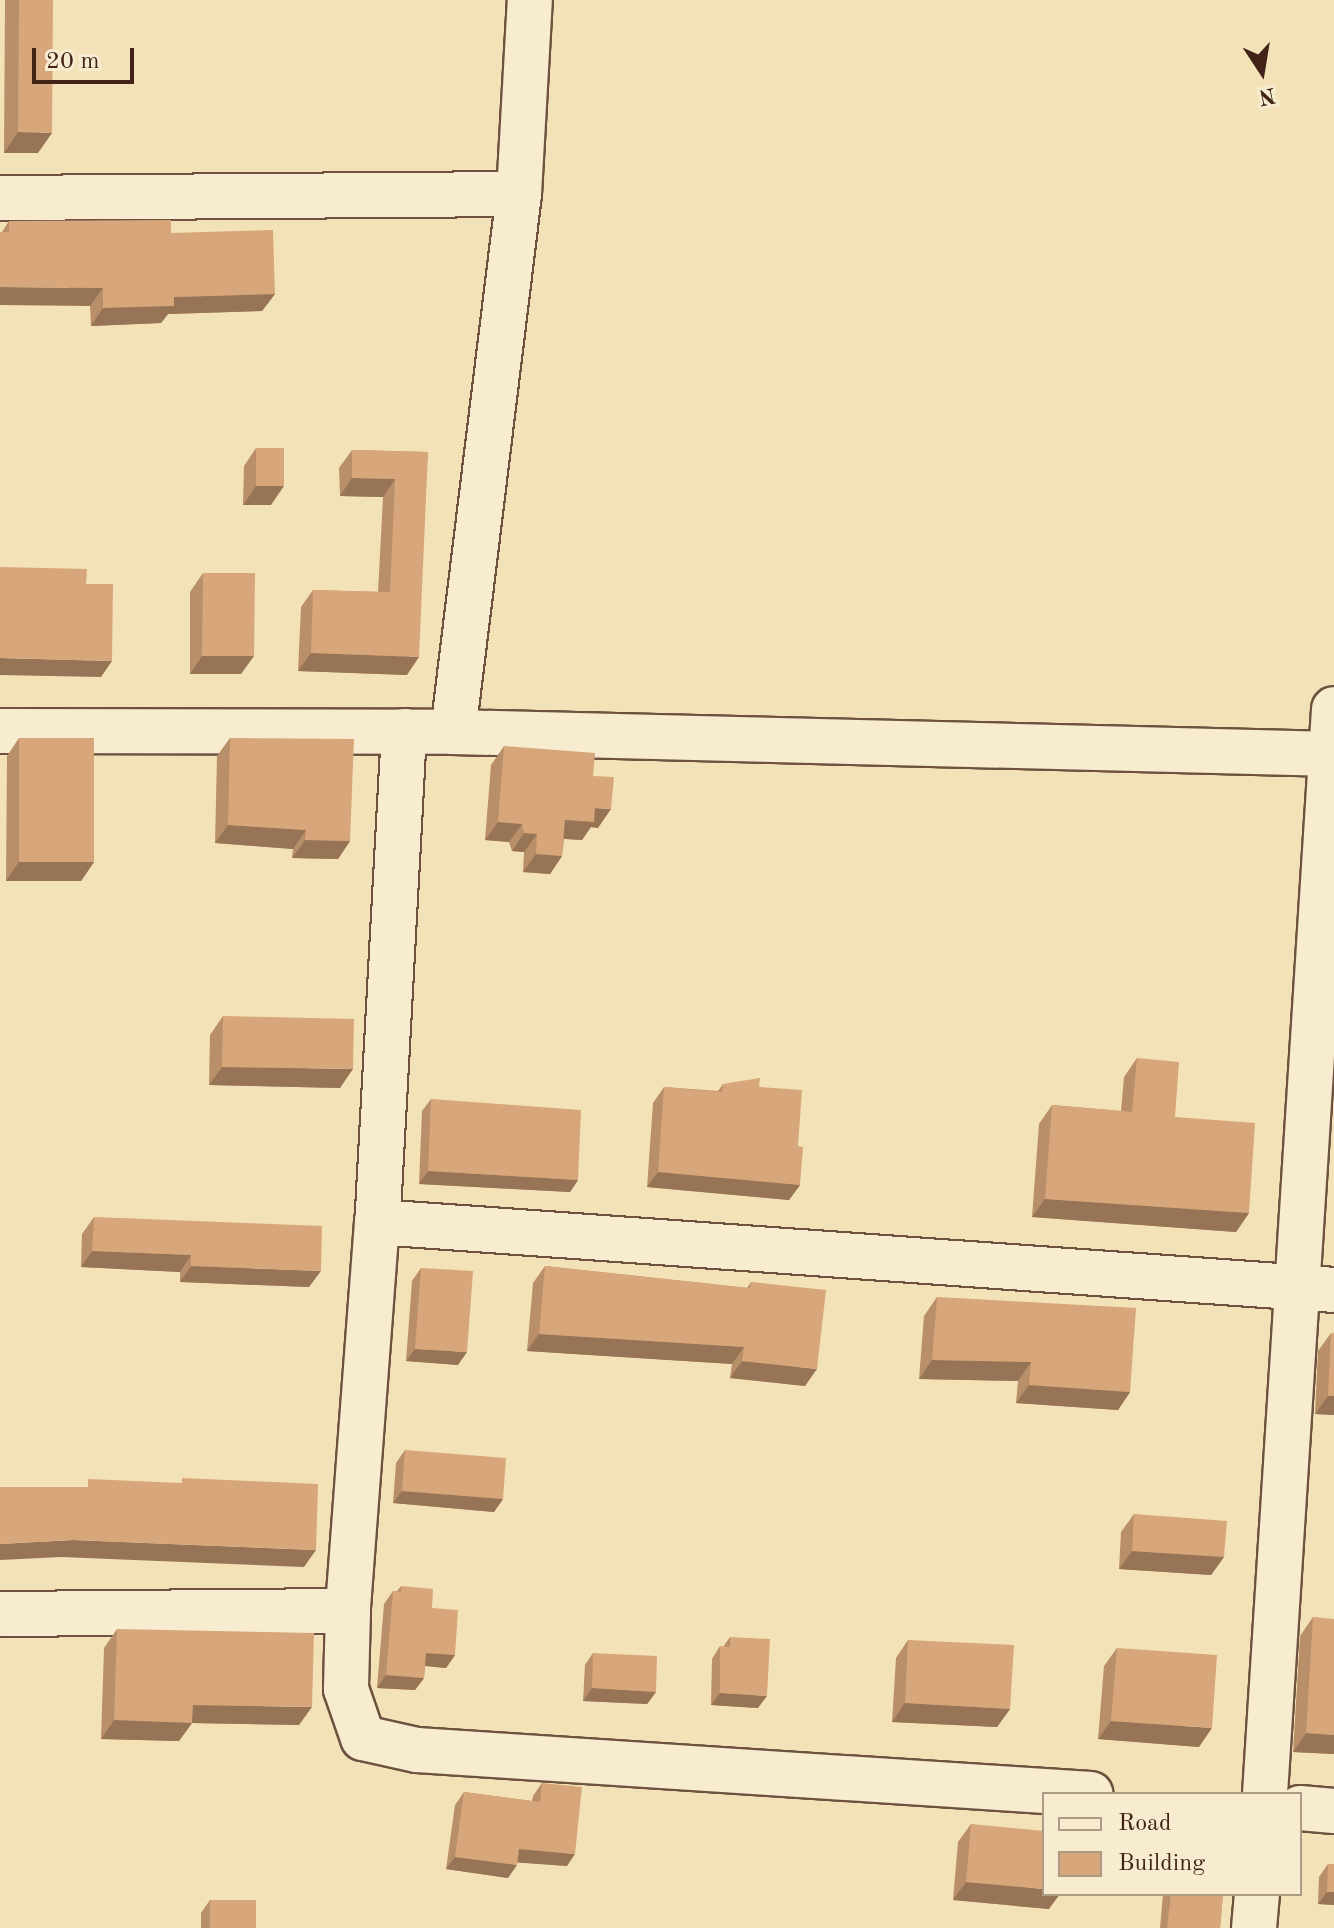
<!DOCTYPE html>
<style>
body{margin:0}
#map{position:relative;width:1334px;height:1928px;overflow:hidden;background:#f3e2b7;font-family:"Old Standard TT",serif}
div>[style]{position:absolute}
.roads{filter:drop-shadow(2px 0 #6e523f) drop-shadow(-2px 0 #6e523f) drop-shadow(0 2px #6e523f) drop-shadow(0 -2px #6e523f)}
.minor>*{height:44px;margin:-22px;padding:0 22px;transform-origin:22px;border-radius:22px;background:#f7ecd0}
.wall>*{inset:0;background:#b98f69}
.shaded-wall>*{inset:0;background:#967455}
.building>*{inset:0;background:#d7a67a}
span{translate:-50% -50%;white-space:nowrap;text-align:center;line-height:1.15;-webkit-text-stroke:8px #f7ecd0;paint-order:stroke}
.legend{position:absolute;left:1042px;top:1792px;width:260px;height:104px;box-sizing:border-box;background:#f7ecd0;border:2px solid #ae9b86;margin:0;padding:10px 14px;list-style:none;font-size:24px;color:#412217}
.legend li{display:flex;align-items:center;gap:16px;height:40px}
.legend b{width:40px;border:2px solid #ae9b86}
.north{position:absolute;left:1222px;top:32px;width:80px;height:80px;-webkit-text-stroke:6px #f7ecd0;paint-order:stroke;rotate:168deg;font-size:22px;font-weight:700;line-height:32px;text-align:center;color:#412217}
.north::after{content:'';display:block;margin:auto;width:28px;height:36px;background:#412217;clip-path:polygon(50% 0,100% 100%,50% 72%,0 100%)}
.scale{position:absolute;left:32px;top:48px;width:102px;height:36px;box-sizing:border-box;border:4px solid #412217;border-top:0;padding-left:10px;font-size:24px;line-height:28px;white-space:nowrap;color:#412217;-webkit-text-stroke:6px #f7ecd0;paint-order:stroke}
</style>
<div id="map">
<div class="roads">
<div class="minor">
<div style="left:0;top:198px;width:519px;rotate:-0.44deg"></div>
<div style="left:0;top:731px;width:453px;rotate:0.1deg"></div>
<div style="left:453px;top:732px;width:881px;rotate:1.43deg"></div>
<div style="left:404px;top:731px;width:492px;rotate:93.1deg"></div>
<div style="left:377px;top:1222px;width:390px;rotate:94.3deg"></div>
<div style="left:348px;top:1611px;width:78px;rotate:91.5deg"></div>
<div style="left:346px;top:1689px;width:52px;rotate:70.9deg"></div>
<div style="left:363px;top:1738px;width:55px;rotate:12.5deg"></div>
<div style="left:417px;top:1750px;width:675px;rotate:3.74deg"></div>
<div style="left:453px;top:732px;width:542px;rotate:-83.01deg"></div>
<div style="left:519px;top:194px;width:194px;rotate:-86.8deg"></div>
<div style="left:377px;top:1222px;width:959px;rotate:4.06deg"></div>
<div style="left:0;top:1614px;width:348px;rotate:-0.5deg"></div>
<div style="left:1265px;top:1794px;width:1087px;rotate:-86.36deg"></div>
<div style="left:1300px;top:1808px;width:34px;rotate:5deg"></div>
<div style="left:1254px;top:1928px;width:34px;rotate:-85deg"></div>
</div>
</div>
<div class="wall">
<div style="clip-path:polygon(5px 0,53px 0,38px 153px,4px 153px)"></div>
<div style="clip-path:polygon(9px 221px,171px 233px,275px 294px,262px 311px,168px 314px,161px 323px,91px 326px,90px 306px,2px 232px)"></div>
<div style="clip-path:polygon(256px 448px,271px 505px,243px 505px,244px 466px)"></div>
<div style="clip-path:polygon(352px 450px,428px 452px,407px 675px,298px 671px,301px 607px,313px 590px,378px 592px,383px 497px,340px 496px,339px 468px)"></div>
<div style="clip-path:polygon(203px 573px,241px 674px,190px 674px,190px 592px)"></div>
<div style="clip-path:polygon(19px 738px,94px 862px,81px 881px,6px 881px,7px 756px)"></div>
<div style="clip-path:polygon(230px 738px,350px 841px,338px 859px,292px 858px,293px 849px,215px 843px,217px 756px)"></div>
<div style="clip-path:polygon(504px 746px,593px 776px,598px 828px,591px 827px,582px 840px,564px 839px,562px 856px,550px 874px,523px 872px,524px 852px,512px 851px,509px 842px,485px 840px,491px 765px)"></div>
<div style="clip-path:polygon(223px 1016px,340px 1088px,209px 1085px,210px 1035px)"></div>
<div style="clip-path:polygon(1137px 1058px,1175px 1117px,1249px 1213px,1236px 1232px,1032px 1217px,1039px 1124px,1052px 1105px,1121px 1111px,1124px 1077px)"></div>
<div style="clip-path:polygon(723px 1084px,798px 1146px,800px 1185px,789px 1200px,647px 1187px,653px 1103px,664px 1087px,718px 1091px)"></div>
<div style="clip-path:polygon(431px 1099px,578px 1180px,570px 1192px,419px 1184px,422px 1111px)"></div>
<div style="clip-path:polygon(94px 1217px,309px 1287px,180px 1282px,180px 1272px,81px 1267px,82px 1234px)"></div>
<div style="clip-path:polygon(545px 1266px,747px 1288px,751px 1282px,805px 1386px,730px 1378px,732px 1364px,527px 1351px,533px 1283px)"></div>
<div style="clip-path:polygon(421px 1268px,458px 1365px,406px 1361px,412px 1281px)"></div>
<div style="clip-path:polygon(937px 1297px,1130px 1392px,1118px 1410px,1016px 1403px,1018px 1381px,919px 1379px,924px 1316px)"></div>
<div style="clip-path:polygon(1331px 1333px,1334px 1333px,1334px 1415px,1315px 1414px,1318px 1351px)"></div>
<div style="clip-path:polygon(405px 1450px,503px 1499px,494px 1512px,393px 1503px,396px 1463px)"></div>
<div style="clip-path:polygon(1134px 1514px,1224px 1557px,1211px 1575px,1119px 1569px,1121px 1532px)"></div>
<div style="clip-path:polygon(401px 1586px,432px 1608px,455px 1655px,446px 1668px,425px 1666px,424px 1678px,415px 1690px,377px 1688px,384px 1604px,393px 1591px,397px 1591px)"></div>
<div style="clip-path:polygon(1313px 1617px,1334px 1754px,1293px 1752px,1300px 1636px)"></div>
<div style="clip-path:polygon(117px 1629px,299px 1725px,192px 1723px,179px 1741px,101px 1739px,104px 1648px)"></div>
<div style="clip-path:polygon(730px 1637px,758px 1708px,711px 1705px,712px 1659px,720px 1646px,723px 1647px)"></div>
<div style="clip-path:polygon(908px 1640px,1010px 1709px,997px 1727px,892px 1722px,896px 1658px)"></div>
<div style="clip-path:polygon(1117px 1648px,1199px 1747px,1098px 1739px,1104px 1666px)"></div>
<div style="clip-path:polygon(593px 1653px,656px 1692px,647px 1704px,583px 1701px,585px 1665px)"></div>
<div style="clip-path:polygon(542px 1783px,567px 1866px,517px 1862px,508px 1878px,446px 1869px,455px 1805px,464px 1792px,532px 1801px,533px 1796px)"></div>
<div style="clip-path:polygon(971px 1824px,1049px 1909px,953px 1900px,958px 1842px)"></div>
<div style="clip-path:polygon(1328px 1864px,1334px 1905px,1318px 1904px,1319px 1877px)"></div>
<div style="clip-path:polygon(1163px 1894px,1223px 1894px,1220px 1928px,1160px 1928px)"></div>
<div style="clip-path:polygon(210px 1900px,256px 1928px,201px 1928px,201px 1913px)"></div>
</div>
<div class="shaded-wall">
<div style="clip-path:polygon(18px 132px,52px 133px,38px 153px,4px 153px)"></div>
<div style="clip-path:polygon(0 287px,103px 288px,90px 306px,0 305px)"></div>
<div style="clip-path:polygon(275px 294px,262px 311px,168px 314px,161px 323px,91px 326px,103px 308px,174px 297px)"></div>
<div style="clip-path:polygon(352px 478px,395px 479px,383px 497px,340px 496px)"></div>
<div style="clip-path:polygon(256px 486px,284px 486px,271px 505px,243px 505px)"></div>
<div style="clip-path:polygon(311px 653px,419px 657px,407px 675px,298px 671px)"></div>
<div style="clip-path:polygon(202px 656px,254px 656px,241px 674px,190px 674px)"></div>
<div style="clip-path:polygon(0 658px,112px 661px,101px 677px,0 675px)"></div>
<div style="clip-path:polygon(595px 808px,611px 809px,598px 828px,591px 827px,582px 840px,552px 838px,565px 820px)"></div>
<div style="clip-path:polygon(498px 822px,522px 824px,509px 842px,485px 840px)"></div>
<div style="clip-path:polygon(228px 825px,306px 830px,293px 849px,215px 843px)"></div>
<div style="clip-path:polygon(524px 833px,537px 834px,524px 852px,512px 851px)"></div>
<div style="clip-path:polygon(305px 840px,350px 841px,338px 859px,292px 858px)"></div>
<div style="clip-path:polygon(536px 854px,562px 856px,550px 874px,523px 872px)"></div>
<div style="clip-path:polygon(19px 862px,94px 862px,81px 881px,6px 881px)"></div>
<div style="clip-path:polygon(222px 1067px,353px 1069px,340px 1088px,209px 1085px)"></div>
<div style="clip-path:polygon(428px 1171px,578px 1180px,570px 1192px,419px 1184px)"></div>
<div style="clip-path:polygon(658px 1172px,800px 1185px,789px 1200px,647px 1187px)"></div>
<div style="clip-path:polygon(1045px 1199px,1249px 1213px,1236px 1232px,1032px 1217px)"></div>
<div style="clip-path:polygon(92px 1251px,191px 1255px,180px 1272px,81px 1267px)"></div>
<div style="clip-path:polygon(191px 1266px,321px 1271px,309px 1287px,180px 1282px)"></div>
<div style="clip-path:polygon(539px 1334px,744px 1347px,732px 1364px,527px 1351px)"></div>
<div style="clip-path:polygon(415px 1349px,467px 1352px,458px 1365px,406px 1361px)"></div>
<div style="clip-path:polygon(932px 1360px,1031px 1362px,1018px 1381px,919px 1379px)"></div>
<div style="clip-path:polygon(742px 1361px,817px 1369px,805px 1386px,730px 1378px)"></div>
<div style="clip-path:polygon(1029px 1385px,1130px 1392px,1118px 1410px,1016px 1403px)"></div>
<div style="clip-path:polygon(1328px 1396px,1334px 1396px,1334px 1415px,1315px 1414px)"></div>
<div style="clip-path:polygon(402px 1491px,503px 1499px,494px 1512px,393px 1503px)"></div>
<div style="clip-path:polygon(73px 1540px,316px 1550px,304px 1567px,61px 1557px,0 1560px,0 1544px)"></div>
<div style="clip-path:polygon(1132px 1551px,1224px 1557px,1211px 1575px,1119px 1569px)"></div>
<div style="clip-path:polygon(426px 1653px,455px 1655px,446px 1668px,417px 1665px)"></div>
<div style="clip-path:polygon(386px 1675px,424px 1678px,415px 1690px,377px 1688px)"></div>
<div style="clip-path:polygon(592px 1688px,656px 1692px,647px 1704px,583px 1701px)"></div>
<div style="clip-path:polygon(720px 1693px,767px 1696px,758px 1708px,711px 1705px)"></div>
<div style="clip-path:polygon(905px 1703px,1010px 1709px,997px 1727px,892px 1722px)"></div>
<div style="clip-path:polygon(193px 1705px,312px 1707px,299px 1725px,192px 1723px,179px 1741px,101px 1739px,114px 1720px)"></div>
<div style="clip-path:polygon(1111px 1721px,1212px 1728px,1199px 1747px,1098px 1739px)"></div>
<div style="clip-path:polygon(1306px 1733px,1334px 1735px,1334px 1754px,1293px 1752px)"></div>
<div style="clip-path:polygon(519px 1849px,575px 1854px,567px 1866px,510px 1862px)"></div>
<div style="clip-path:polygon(455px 1857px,517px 1865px,508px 1878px,446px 1869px)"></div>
<div style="clip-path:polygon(966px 1882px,1044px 1889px,1044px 1894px,1060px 1894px,1049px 1909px,953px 1900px)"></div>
<div style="clip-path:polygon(1327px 1892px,1334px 1892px,1334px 1905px,1318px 1904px)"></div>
</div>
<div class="building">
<div style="clip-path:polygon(19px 0,53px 0,52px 133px,18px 132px)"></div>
<div style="clip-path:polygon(171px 220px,171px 233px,273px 230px,275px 294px,174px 297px,174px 306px,103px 308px,103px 288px,0 287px,0 232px,9px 232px,9px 221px)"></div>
<div style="clip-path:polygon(256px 448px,284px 448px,284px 486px,256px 486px)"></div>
<div style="clip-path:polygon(352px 450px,428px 452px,419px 657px,311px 653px,313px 590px,390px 592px,395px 479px,352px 478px)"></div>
<div style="clip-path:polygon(0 567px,87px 569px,86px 584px,113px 584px,112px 661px,0 658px)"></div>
<div style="clip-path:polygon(203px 573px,255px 573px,254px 656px,202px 656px)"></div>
<div style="clip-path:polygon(19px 738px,94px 738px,94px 862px,19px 862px)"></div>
<div style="clip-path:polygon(230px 738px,354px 739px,350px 841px,305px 840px,306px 830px,228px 825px)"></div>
<div style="clip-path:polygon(504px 746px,595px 753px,593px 776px,614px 777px,611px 809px,595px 808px,594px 822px,565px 820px,562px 856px,536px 854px,537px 834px,524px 833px,522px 824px,498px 822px)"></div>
<div style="clip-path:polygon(223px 1016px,354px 1019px,353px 1069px,222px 1067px)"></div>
<div style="clip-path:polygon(1137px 1058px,1179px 1062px,1175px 1117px,1255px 1123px,1249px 1213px,1045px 1199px,1052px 1105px,1132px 1112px)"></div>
<div style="clip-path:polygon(760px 1078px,759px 1087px,802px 1090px,798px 1146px,803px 1147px,800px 1185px,658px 1172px,664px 1087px,722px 1092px,723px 1084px)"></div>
<div style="clip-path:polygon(431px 1099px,581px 1110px,578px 1180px,428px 1171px)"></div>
<div style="clip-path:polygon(94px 1217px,322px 1226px,321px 1271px,191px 1266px,191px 1255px,92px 1251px)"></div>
<div style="clip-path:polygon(545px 1266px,750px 1288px,751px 1282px,826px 1290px,817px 1369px,742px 1361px,744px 1347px,539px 1334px)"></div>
<div style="clip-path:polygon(421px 1268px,473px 1271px,467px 1352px,415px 1349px)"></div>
<div style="clip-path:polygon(937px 1297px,1136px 1308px,1130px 1392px,1029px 1385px,1031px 1362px,932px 1360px)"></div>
<div style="clip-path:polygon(1331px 1333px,1334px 1333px,1334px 1396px,1328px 1396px)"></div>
<div style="clip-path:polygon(405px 1450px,506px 1458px,503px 1499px,402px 1491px)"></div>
<div style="clip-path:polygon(182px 1478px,318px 1484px,316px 1550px,73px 1540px,0 1544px,0 1487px,88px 1487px,88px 1479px,182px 1483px)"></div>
<div style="clip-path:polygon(1134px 1514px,1227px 1521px,1224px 1557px,1132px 1551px)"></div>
<div style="clip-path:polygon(401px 1586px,433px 1589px,432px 1608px,458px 1610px,455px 1655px,426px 1653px,424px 1678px,386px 1675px,393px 1591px,401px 1592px)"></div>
<div style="clip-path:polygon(1313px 1617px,1334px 1619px,1334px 1735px,1306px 1733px)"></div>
<div style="clip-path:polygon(117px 1629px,314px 1633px,312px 1707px,193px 1705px,192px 1723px,114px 1720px)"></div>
<div style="clip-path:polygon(730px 1637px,770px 1639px,767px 1696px,720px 1693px,720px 1646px,730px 1647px)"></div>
<div style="clip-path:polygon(908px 1640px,1014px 1645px,1010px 1709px,905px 1703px)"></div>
<div style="clip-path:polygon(1117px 1648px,1217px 1655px,1212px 1728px,1111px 1721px)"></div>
<div style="clip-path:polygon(593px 1653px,657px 1656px,656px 1692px,592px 1688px)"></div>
<div style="clip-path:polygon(542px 1783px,582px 1787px,575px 1854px,519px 1849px,517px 1865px,455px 1857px,464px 1792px,540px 1802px)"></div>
<div style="clip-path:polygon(971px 1824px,1044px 1831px,1044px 1889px,966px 1882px)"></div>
<div style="clip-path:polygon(1328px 1864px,1334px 1864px,1334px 1892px,1327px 1892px)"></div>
<div style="clip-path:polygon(1171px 1894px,1223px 1894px,1220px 1928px,1167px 1928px)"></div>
<div style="clip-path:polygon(210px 1900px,256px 1900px,256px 1928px,210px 1928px)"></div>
</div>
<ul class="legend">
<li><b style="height:10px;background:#f7ecd0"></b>Road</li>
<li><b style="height:22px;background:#d7a67a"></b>Building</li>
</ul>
<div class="north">N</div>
<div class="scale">20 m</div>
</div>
